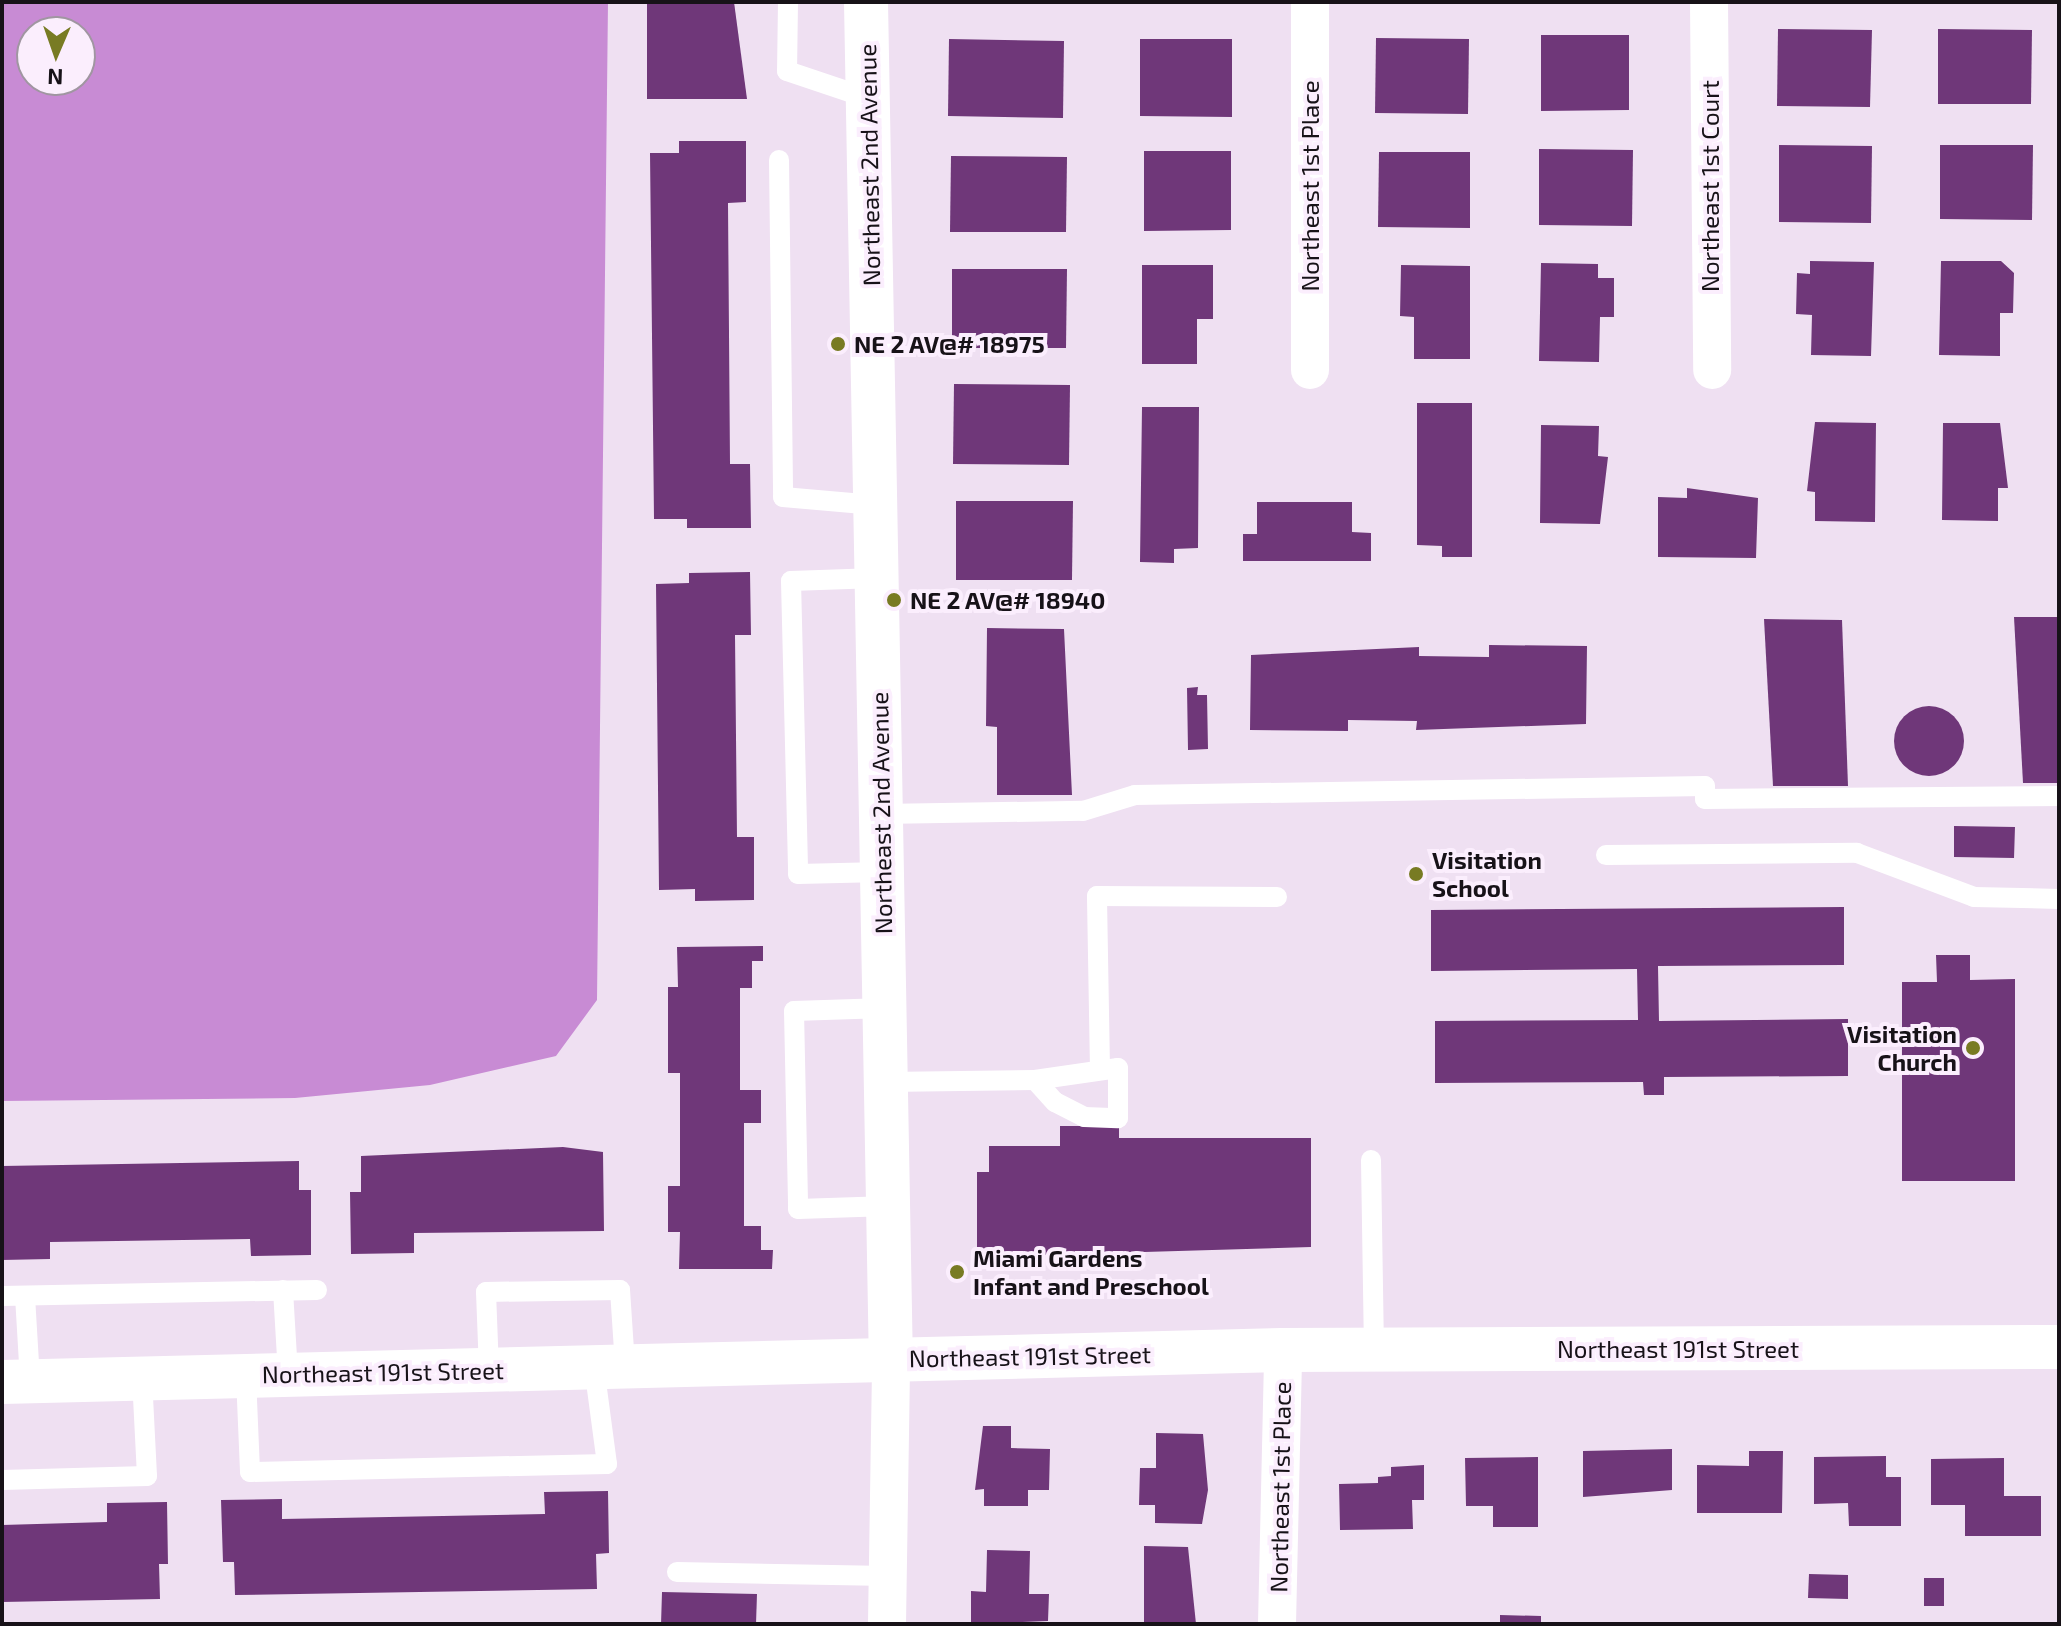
<!DOCTYPE html>
<style>
body{margin:0}
#map{position:relative;width:2061px;height:1626px;overflow:hidden;background:#efe0f2;font-family:"Exo 2",sans-serif}
div>[style]{position:absolute}
.water>*{inset:0;background:#c88bd4}
.building>*{inset:0;background:#6f3779}
.round{border-radius:50%}
.service>*{height:20px;margin:-10px;padding:0 10px;transform-origin:10px;border-radius:10px;background:#fff}
.minor>*{height:38px;margin:-19px;padding:0 19px;transform-origin:19px;border-radius:19px;background:#fff}
.tertiary>*{height:44px;margin:-22px;padding:0 22px;transform-origin:22px;border-radius:22px;background:#fff}
.dots>*{width:22px;height:22px;translate:-50% -50%;box-sizing:border-box;border:4px solid #fbeefd;border-radius:50%}
span{translate:-50% -50%;white-space:nowrap;text-align:center;line-height:1.15;-webkit-text-stroke:8px #fbeefd;paint-order:stroke}
.street-label{font-size:24px;color:#171218}
.poi-label{font-size:24px;color:#171218;font-weight:700}
.left{translate:0 -50%;text-align:left}
.right{translate:-100% -50%;text-align:right}
.frame{position:absolute;inset:0;border:4px solid #171218;pointer-events:none}
.north{position:absolute;left:16px;top:16px;width:80px;height:80px;box-sizing:border-box;background:#fbeefd;border:2px solid #a096a1;border-radius:50%;rotate:182deg;font-size:22px;font-weight:700;line-height:32px;text-align:center;color:#171218}
.north::after{content:'';display:block;margin:auto;width:28px;height:36px;background:#787b23;clip-path:polygon(50% 0,100% 100%,50% 72%,0 100%)}
</style>
<div id="map">
<div class="water">
<div style="clip-path:polygon(evenodd,2px 2px,608px 2px,597px 1000px,556px 1056px,430px 1085px,295px 1098px,2px 1101px,2px 2px,32px 32px,80px 32px,80px 80px,32px 80px,32px 32px)"></div>
</div>
<div class="building">
<div style="clip-path:polygon(647px 2px,734px 2px,747px 99px,647px 99px)"></div>
<div style="clip-path:polygon(1778px 29px,1872px 30px,1870px 107px,1777px 106px)"></div>
<div style="clip-path:polygon(1938px 29px,2032px 30px,2031px 104px,1938px 104px)"></div>
<div style="clip-path:polygon(1541px 35px,1629px 35px,1629px 110px,1541px 111px)"></div>
<div style="clip-path:polygon(1376px 38px,1469px 39px,1468px 114px,1375px 113px)"></div>
<div style="clip-path:polygon(949px 39px,1064px 41px,1063px 118px,948px 116px)"></div>
<div style="clip-path:polygon(1140px 39px,1232px 39px,1232px 117px,1140px 116px)"></div>
<div style="clip-path:polygon(679px 141px,746px 141px,746px 202px,728px 203px,730px 464px,750px 464px,751px 528px,687px 528px,687px 519px,654px 519px,650px 153px,679px 153px)"></div>
<div style="clip-path:polygon(1779px 145px,1872px 146px,1871px 223px,1779px 222px)"></div>
<div style="clip-path:polygon(1940px 145px,2033px 145px,2032px 220px,1940px 219px)"></div>
<div style="clip-path:polygon(1539px 149px,1633px 150px,1632px 226px,1539px 225px)"></div>
<div style="clip-path:polygon(1144px 151px,1231px 151px,1231px 230px,1144px 231px)"></div>
<div style="clip-path:polygon(1379px 152px,1470px 152px,1470px 228px,1378px 227px)"></div>
<div style="clip-path:polygon(951px 156px,1067px 157px,1066px 232px,950px 232px)"></div>
<div style="clip-path:polygon(1810px 261px,1874px 262px,1871px 356px,1811px 355px,1812px 315px,1796px 314px,1797px 273px,1810px 274px)"></div>
<div style="clip-path:polygon(1941px 261px,2001px 261px,2014px 273px,2013px 313px,2000px 313px,2000px 356px,1939px 355px)"></div>
<div style="clip-path:polygon(1541px 263px,1598px 264px,1598px 278px,1614px 278px,1614px 317px,1600px 317px,1599px 362px,1539px 361px)"></div>
<div style="clip-path:polygon(1142px 265px,1213px 265px,1213px 319px,1197px 319px,1197px 364px,1142px 364px)"></div>
<div style="clip-path:polygon(1401px 265px,1470px 266px,1470px 359px,1414px 359px,1414px 317px,1400px 316px)"></div>
<div style="clip-path:polygon(952px 269px,1067px 269px,1066px 348px,952px 348px)"></div>
<div style="clip-path:polygon(954px 384px,1070px 385px,1069px 465px,953px 464px)"></div>
<div style="clip-path:polygon(1417px 403px,1472px 403px,1472px 557px,1442px 557px,1442px 546px,1417px 545px)"></div>
<div style="clip-path:polygon(1142px 407px,1199px 407px,1198px 548px,1174px 549px,1174px 563px,1140px 562px)"></div>
<div style="clip-path:polygon(1815px 422px,1876px 423px,1875px 522px,1815px 521px,1815px 492px,1807px 491px)"></div>
<div style="clip-path:polygon(1943px 423px,2000px 423px,2008px 488px,1998px 488px,1998px 521px,1942px 520px)"></div>
<div style="clip-path:polygon(1541px 425px,1599px 426px,1598px 456px,1608px 457px,1600px 524px,1540px 523px)"></div>
<div style="clip-path:polygon(1687px 488px,1758px 498px,1756px 558px,1658px 557px,1658px 497px,1687px 498px)"></div>
<div style="clip-path:polygon(956px 501px,1073px 501px,1072px 580px,956px 580px)"></div>
<div style="clip-path:polygon(1257px 502px,1352px 502px,1352px 532px,1371px 533px,1371px 561px,1243px 561px,1243px 534px,1257px 534px)"></div>
<div style="clip-path:polygon(750px 572px,751px 635px,735px 635px,737px 837px,754px 837px,754px 900px,695px 901px,695px 889px,659px 890px,656px 584px,689px 583px,689px 573px)"></div>
<div style="clip-path:polygon(2014px 617px,2059px 617px,2059px 783px,2023px 783px)"></div>
<div style="clip-path:polygon(1764px 619px,1842px 620px,1848px 786px,1773px 786px)"></div>
<div style="clip-path:polygon(987px 628px,1064px 629px,1072px 795px,997px 795px,997px 727px,986px 726px)"></div>
<div style="clip-path:polygon(1489px 645px,1587px 646px,1586px 724px,1416px 730px,1417px 721px,1348px 720px,1348px 731px,1250px 730px,1251px 655px,1419px 647px,1419px 656px,1489px 657px)"></div>
<div style="clip-path:polygon(1198px 687px,1197px 695px,1207px 695px,1208px 749px,1188px 750px,1187px 688px)"></div>
<div class="round" style="left:1894px;top:706px;width:70px;height:70px"></div>
<div style="clip-path:polygon(1954px 826px,2015px 827px,2014px 858px,1954px 857px)"></div>
<div style="clip-path:polygon(1844px 907px,1844px 965px,1658px 966px,1659px 1021px,1848px 1019px,1848px 1076px,1664px 1077px,1664px 1095px,1644px 1095px,1643px 1082px,1435px 1083px,1435px 1021px,1638px 1020px,1637px 969px,1431px 971px,1431px 910px)"></div>
<div style="clip-path:polygon(763px 946px,763px 961px,752px 961px,752px 988px,740px 988px,740px 1090px,761px 1090px,761px 1123px,744px 1123px,744px 1226px,761px 1226px,761px 1250px,773px 1250px,772px 1269px,679px 1269px,680px 1232px,668px 1232px,668px 1186px,680px 1186px,680px 1073px,668px 1073px,668px 987px,678px 987px,677px 947px)"></div>
<div style="clip-path:polygon(1936px 955px,1970px 955px,1970px 980px,2015px 979px,2015px 1181px,1902px 1181px,1902px 982px,1937px 982px)"></div>
<div style="clip-path:polygon(1060px 1126px,1119px 1126px,1119px 1138px,1311px 1138px,1311px 1247px,977px 1257px,977px 1172px,989px 1172px,989px 1146px,1060px 1146px)"></div>
<div style="clip-path:polygon(563px 1147px,603px 1152px,604px 1231px,414px 1233px,414px 1253px,351px 1254px,350px 1192px,361px 1192px,361px 1156px)"></div>
<div style="clip-path:polygon(299px 1161px,299px 1190px,311px 1190px,311px 1255px,251px 1256px,250px 1239px,50px 1242px,50px 1259px,2px 1260px,2px 1166px)"></div>
<div style="clip-path:polygon(983px 1426px,1011px 1426px,1011px 1448px,1050px 1449px,1049px 1490px,1028px 1490px,1028px 1506px,984px 1506px,984px 1489px,975px 1490px)"></div>
<div style="clip-path:polygon(1156px 1433px,1203px 1434px,1208px 1490px,1202px 1524px,1155px 1523px,1155px 1505px,1139px 1505px,1140px 1468px,1156px 1468px)"></div>
<div style="clip-path:polygon(1672px 1449px,1672px 1490px,1583px 1497px,1583px 1451px)"></div>
<div style="clip-path:polygon(1749px 1451px,1783px 1451px,1782px 1513px,1697px 1513px,1697px 1465px,1749px 1466px)"></div>
<div style="clip-path:polygon(1886px 1456px,1886px 1477px,1901px 1477px,1901px 1526px,1849px 1526px,1848px 1503px,1814px 1504px,1814px 1457px)"></div>
<div style="clip-path:polygon(1538px 1457px,1538px 1527px,1493px 1527px,1493px 1506px,1466px 1506px,1465px 1458px)"></div>
<div style="clip-path:polygon(2004px 1458px,2004px 1496px,2041px 1496px,2041px 1536px,1965px 1536px,1965px 1505px,1931px 1505px,1931px 1459px)"></div>
<div style="clip-path:polygon(1424px 1465px,1424px 1500px,1412px 1500px,1413px 1529px,1340px 1530px,1339px 1484px,1378px 1483px,1378px 1477px,1391px 1476px,1391px 1467px)"></div>
<div style="clip-path:polygon(608px 1491px,609px 1553px,596px 1554px,597px 1589px,235px 1595px,234px 1562px,223px 1562px,221px 1500px,282px 1499px,282px 1519px,545px 1514px,544px 1492px)"></div>
<div style="clip-path:polygon(167px 1502px,168px 1564px,159px 1564px,160px 1599px,2px 1602px,2px 1525px,107px 1522px,107px 1503px)"></div>
<div style="clip-path:polygon(1144px 1546px,1188px 1547px,1196px 1624px,1144px 1624px)"></div>
<div style="clip-path:polygon(987px 1550px,1030px 1551px,1029px 1594px,1049px 1594px,1048px 1621px,971px 1624px,971px 1591px,986px 1592px)"></div>
<div style="clip-path:polygon(1809px 1574px,1848px 1575px,1848px 1599px,1808px 1598px)"></div>
<div style="clip-path:polygon(1924px 1578px,1944px 1578px,1944px 1606px,1924px 1606px)"></div>
<div style="clip-path:polygon(662px 1592px,757px 1594px,756px 1624px,661px 1624px)"></div>
<div style="clip-path:polygon(1500px 1615px,1541px 1616px,1541px 1624px,1500px 1624px)"></div>
</div>
<div class="service">
<div style="left:788px;top:2px;width:69px;rotate:90.8deg"></div>
<div style="left:787px;top:71px;width:84px;rotate:18.6deg"></div>
<div style="left:779px;top:160px;width:337px;rotate:89.3deg"></div>
<div style="left:783px;top:497px;width:92px;rotate:5deg"></div>
<div style="left:877px;top:578px;width:86px;rotate:178deg"></div>
<div style="left:791px;top:581px;width:293px;rotate:88.6deg"></div>
<div style="left:798px;top:874px;width:84px;rotate:-1.4deg"></div>
<div style="left:881px;top:814px;width:202px;rotate:-0.9deg"></div>
<div style="left:1083px;top:811px;width:54px;rotate:-17.1deg"></div>
<div style="left:1135px;top:795px;width:570px;rotate:-0.9deg"></div>
<div style="left:1705px;top:786px;width:13px;rotate:90deg"></div>
<div style="left:1705px;top:799px;width:354px;rotate:-0.5deg"></div>
<div style="left:1606px;top:855px;width:251px;rotate:-0.5deg"></div>
<div style="left:1857px;top:853px;width:125px;rotate:20.6deg"></div>
<div style="left:1974px;top:897px;width:85px;rotate:1.3deg"></div>
<div style="left:885px;top:1008px;width:91px;rotate:178.1deg"></div>
<div style="left:794px;top:1011px;width:198px;rotate:88.8deg"></div>
<div style="left:798px;top:1209px;width:91px;rotate:-1.9deg"></div>
<div style="left:1100px;top:1070px;width:174px;rotate:-91deg"></div>
<div style="left:1097px;top:896px;width:180px;rotate:0.3deg"></div>
<div style="left:886px;top:1082px;width:149px;rotate:-0.8deg"></div>
<div style="left:1035px;top:1080px;width:30px;rotate:48deg"></div>
<div style="left:1055px;top:1102px;width:33px;rotate:27deg"></div>
<div style="left:1084px;top:1117px;width:34px;rotate:2deg"></div>
<div style="left:1118px;top:1118px;width:50px;rotate:-90deg"></div>
<div style="left:1118px;top:1068px;width:84px;rotate:171.8deg"></div>
<div style="left:1371px;top:1160px;width:190px;rotate:89.1deg"></div>
<div style="left:283px;top:1290px;width:85px;rotate:86.6deg"></div>
<div style="left:2px;top:1296px;width:315px;rotate:-1.1deg"></div>
<div style="left:25px;top:1296px;width:85px;rotate:86.6deg"></div>
<div style="left:489px;top:1370px;width:78px;rotate:-92.2deg"></div>
<div style="left:486px;top:1292px;width:134px;rotate:-0.9deg"></div>
<div style="left:620px;top:1290px;width:76px;rotate:86.2deg"></div>
<div style="left:246px;top:1376px;width:96px;rotate:87.6deg"></div>
<div style="left:250px;top:1472px;width:357px;rotate:-1.3deg"></div>
<div style="left:607px;top:1464px;width:98px;rotate:-97.6deg"></div>
<div style="left:2px;top:1480px;width:145px;rotate:-1.6deg"></div>
<div style="left:147px;top:1476px;width:98px;rotate:-92.9deg"></div>
<div style="left:677px;top:1572px;width:211px;rotate:1.1deg"></div>
</div>
<div class="minor">
<div style="left:1310px;top:2px;width:368px;rotate:90deg"></div>
<div style="left:1709px;top:2px;width:368px;rotate:89.5deg"></div>
<div style="left:887px;top:1624px;width:264px;rotate:-89.1deg"></div>
<div style="left:1277px;top:1624px;width:274px;rotate:-88.7deg"></div>
</div>
<div class="tertiary">
<div style="left:866px;top:2px;width:1358px;rotate:88.95deg"></div>
<div style="left:2px;top:1382px;width:1281px;rotate:-1.43deg"></div>
<div style="left:1283px;top:1350px;width:776px;rotate:-0.22deg"></div>
</div>
<div class="dots">
<div style="left:838px;top:344px;background:#787b23"></div>
<div style="left:894px;top:600px;background:#787b23"></div>
<div style="left:1416px;top:874px;background:#787b23"></div>
<div style="left:1973px;top:1048px;background:#787b23"></div>
<div style="left:957px;top:1272px;background:#787b23"></div>
</div>
<div class="street-label">
<span style="left:869px;top:165px;rotate:-91deg">Northeast 2nd Avenue</span>
<span style="left:1310px;top:186px;rotate:-90deg">Northeast 1st Place</span>
<span style="left:1710px;top:186px;rotate:-90deg">Northeast 1st Court</span>
<span style="left:881px;top:813px;rotate:-91deg">Northeast 2nd Avenue</span>
<span style="left:1678px;top:1349px">Northeast 191st Street</span>
<span style="left:1030px;top:1356px;rotate:-1deg">Northeast 191st Street</span>
<span style="left:383px;top:1372px;rotate:-1deg">Northeast 191st Street</span>
<span style="left:1280px;top:1487px;rotate:-89deg">Northeast 1st Place</span>
</div>
<div class="poi-label">
<span class="left" style="left:854px;top:344px">NE 2 AV@# 18975</span>
<span class="left" style="left:910px;top:600px">NE 2 AV@# 18940</span>
<span class="left" style="left:1432px;top:874px">Visitation<br>School</span>
<span class="right" style="left:1957px;top:1048px">Visitation<br>Church</span>
<span class="left" style="left:973px;top:1272px">Miami Gardens<br>Infant and Preschool</span>
</div>
<div class="frame"></div>
<div class="north">N</div>
</div>
